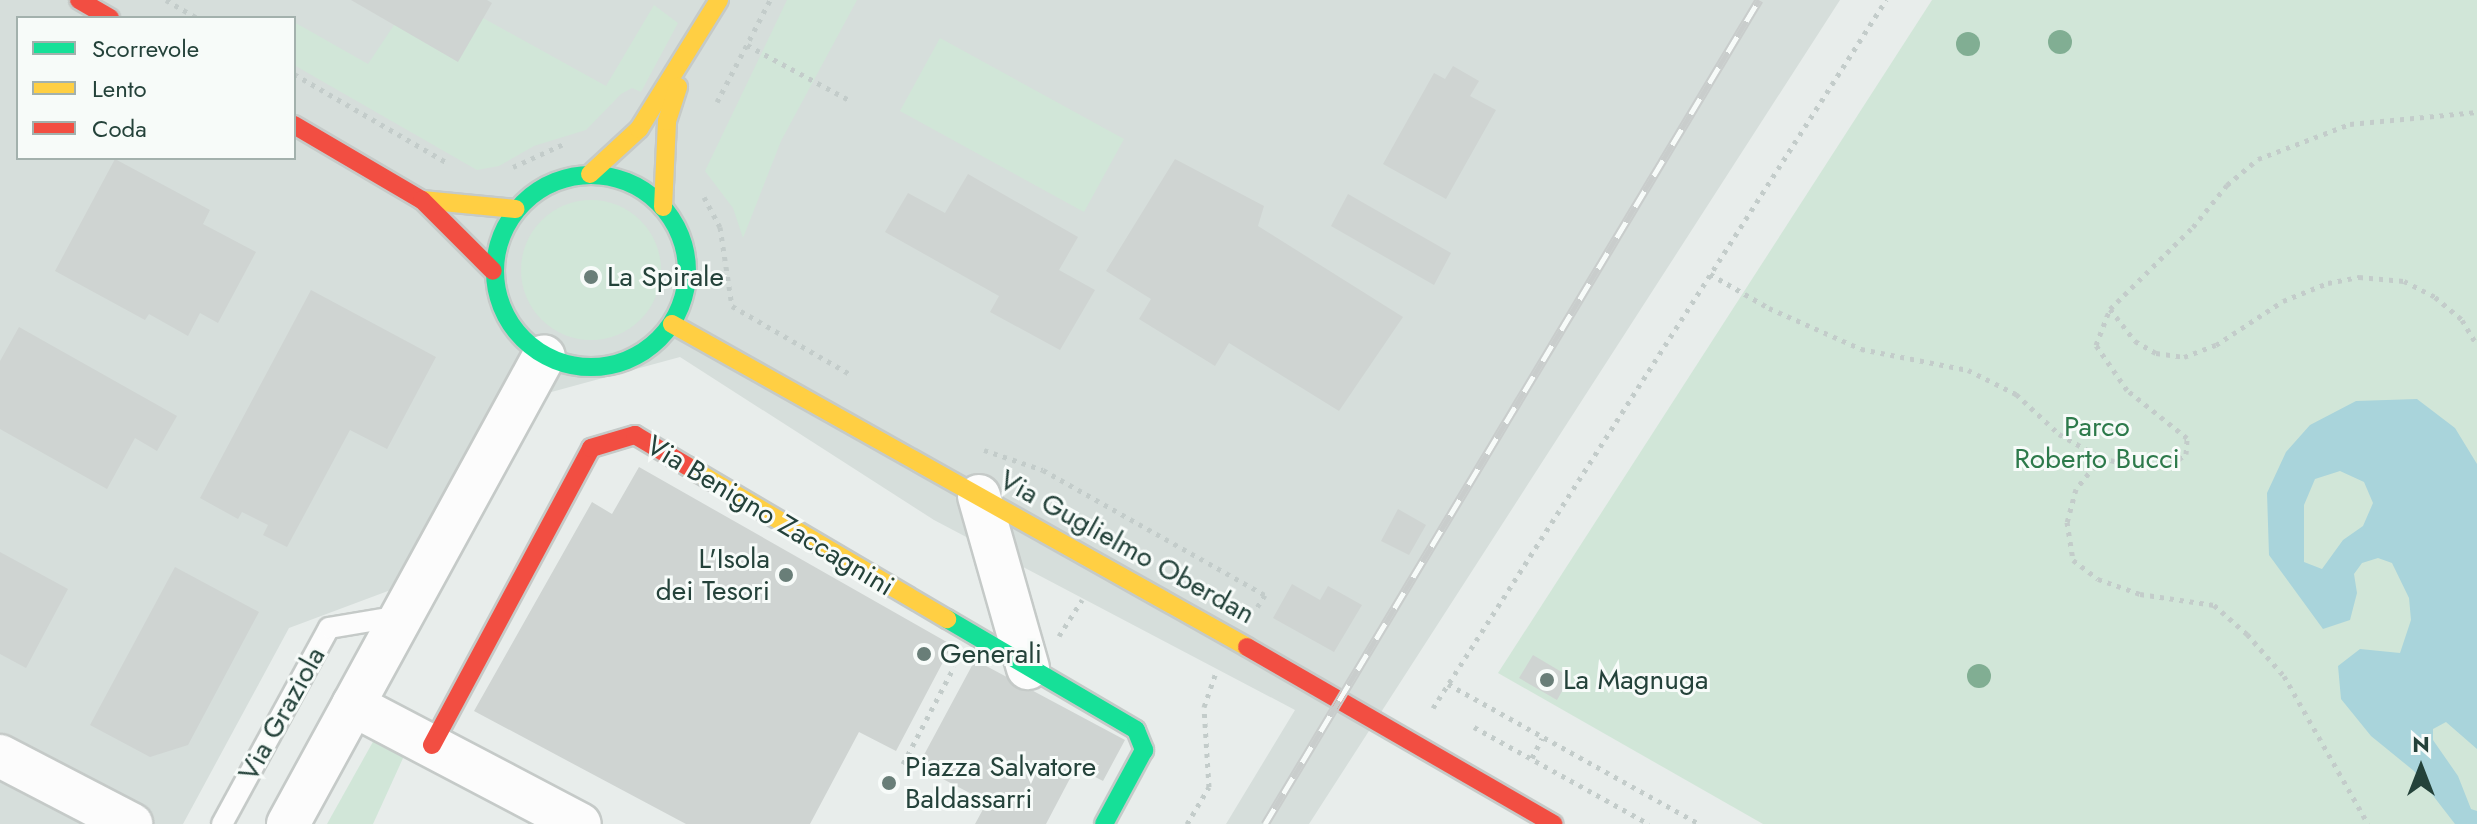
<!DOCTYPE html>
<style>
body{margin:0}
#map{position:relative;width:2477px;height:824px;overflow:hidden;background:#e8edeb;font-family:Jost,sans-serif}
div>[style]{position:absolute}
.built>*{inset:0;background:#d6dedb}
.green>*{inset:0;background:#d1e6d8}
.round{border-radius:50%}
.water>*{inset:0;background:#a9d4db}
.building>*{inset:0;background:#cfd4d2}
.path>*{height:5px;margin-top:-2.5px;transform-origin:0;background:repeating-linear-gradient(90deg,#c3ccca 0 4px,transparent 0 10px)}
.roads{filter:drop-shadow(2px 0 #c5cac8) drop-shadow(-2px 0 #c5cac8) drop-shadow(0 2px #c5cac8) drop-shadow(0 -2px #c5cac8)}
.lane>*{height:20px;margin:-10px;padding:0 10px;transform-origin:10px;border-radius:10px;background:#fcfcfc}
.street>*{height:42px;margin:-21px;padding:0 21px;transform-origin:21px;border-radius:21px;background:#fcfcfc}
.fast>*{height:18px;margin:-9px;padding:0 9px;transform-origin:9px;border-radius:9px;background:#16e098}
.fast>.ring{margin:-9px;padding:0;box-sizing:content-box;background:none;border:18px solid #16e098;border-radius:50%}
.slow>*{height:18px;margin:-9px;padding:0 9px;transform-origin:9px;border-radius:9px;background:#ffcf43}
.jam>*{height:18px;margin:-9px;padding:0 9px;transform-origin:9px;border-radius:9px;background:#f24e42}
.rail>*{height:9px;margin-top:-4.5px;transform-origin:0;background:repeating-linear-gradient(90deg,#f7fbf9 0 18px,#c9cdcc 0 36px);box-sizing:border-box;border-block:2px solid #c9cdcc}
.trees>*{width:24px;height:24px;margin:-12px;border-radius:50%;background:#81ae93}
.dots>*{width:22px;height:22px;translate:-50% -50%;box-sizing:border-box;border:4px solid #f7fbf9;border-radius:50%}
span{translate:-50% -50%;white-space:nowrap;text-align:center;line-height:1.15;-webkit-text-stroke:6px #f7fbf9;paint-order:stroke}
.poi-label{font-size:28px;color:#24423a}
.left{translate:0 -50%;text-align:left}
.right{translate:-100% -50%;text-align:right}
.park-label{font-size:28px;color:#2d7a4b}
.street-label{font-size:28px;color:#24423a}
.legend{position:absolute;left:16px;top:16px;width:280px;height:144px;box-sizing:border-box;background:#f7fbf9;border:2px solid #a3b1ad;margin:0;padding:10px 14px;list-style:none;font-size:24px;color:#24423a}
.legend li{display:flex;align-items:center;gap:16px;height:40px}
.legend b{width:40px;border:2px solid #a3b1ad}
.north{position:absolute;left:2381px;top:728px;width:80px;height:80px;-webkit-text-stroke:6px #f7fbf9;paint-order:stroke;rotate:0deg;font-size:22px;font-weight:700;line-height:32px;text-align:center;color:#24423a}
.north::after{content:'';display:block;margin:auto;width:28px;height:36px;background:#24423a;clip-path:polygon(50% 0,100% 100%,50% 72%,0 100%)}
</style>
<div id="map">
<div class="built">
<div style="clip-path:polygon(evenodd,0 0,1840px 0,1309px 824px,1226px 824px,1295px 710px,934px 520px,680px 357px,533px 397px,396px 588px,289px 628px,183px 824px,0 824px,0 0,18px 18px,294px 18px,294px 158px,18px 158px,18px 18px)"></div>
</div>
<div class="green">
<div style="clip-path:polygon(787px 0,857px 0,781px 141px,743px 238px,733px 208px,705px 171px)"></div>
<div style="clip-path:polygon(1932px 0,2477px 0,2477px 824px,1763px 824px,1498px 673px)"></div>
<div style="clip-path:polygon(654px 5px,678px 23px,641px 92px,632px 88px,621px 94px,586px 130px,534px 146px,499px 166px,477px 170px,294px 65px,294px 22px,368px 64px,394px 25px,483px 18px,606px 86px)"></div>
<div style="clip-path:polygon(940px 38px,1124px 139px,1084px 212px,900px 111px)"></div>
<div class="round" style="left:521px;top:200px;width:140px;height:140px"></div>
<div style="clip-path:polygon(379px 731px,409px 745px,373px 824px,327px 824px)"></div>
</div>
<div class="water">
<div style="clip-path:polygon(evenodd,2417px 399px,2455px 428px,2477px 464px,2477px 749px,2446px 722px,2433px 729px,2433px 740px,2458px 776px,2471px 809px,2477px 811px,2477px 824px,2455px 824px,2414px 771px,2371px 736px,2341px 699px,2338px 666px,2360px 649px,2400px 653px,2411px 620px,2409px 598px,2392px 563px,2378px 558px,2362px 563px,2354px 574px,2357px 593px,2350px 620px,2323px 629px,2269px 555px,2267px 493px,2286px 452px,2310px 425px,2356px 401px,2417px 399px,2340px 471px,2364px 482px,2373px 503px,2363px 526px,2343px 540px,2322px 569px,2304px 562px,2304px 505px,2315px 479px,2340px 471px)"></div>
</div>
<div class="building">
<div style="clip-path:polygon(351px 0,487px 0,492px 3px,458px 62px)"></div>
<div style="clip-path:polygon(1453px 66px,1479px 81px,1470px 96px,1496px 110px,1446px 199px,1383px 164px,1434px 73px,1445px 79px)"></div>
<div style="clip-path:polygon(115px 159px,210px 210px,203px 224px,256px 252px,218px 323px,200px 313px,188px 336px,149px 314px,145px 320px,55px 271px)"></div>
<div style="clip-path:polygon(1175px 159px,1264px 206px,1258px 226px,1403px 317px,1339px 411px,1229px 343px,1215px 366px,1139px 319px,1151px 299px,1106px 271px)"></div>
<div style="clip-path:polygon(968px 174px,1078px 237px,1059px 270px,1095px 290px,1060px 350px,990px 312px,999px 296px,885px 232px,908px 193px,945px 213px)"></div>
<div style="clip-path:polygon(1348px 194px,1451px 253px,1434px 285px,1331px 226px)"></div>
<div style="clip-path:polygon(311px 290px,436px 357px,387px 449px,350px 430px,287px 547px,263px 535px,268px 525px,242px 512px,238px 519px,200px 498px)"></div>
<div style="clip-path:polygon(19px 327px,177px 416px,157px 451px,135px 438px,107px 489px,0 429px,0 361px)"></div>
<div style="clip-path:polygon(639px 467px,952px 645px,896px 751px,859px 732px,810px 824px,686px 824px,474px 711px,592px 502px,612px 514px)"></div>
<div style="clip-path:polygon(1398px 509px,1426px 525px,1409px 555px,1381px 541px)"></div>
<div style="clip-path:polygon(0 552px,68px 589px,26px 668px,0 654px)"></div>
<div style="clip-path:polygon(175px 567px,259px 612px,188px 745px,150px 757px,90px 725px)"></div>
<div style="clip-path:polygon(1292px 584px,1320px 600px,1328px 586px,1362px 605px,1334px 652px,1273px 618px)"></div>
<div style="clip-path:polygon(1533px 655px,1570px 677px,1557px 700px,1519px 678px)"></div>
<div style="clip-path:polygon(975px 660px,1125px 740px,1103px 781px,1076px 767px,1046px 824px,975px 824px,987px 802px,918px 766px)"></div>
</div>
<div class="path">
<div style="left:166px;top:0;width:36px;rotate:30deg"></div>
<div style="left:747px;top:45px;width:118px;rotate:28.3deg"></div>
<div style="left:294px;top:74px;width:176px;rotate:30.1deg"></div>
<div style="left:717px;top:102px;width:115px;rotate:-62.5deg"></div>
<div style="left:513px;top:167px;width:58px;rotate:-24.4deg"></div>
<div style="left:704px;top:197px;width:34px;rotate:62deg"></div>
<div style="left:720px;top:227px;width:80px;rotate:81.4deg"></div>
<div style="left:732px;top:306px;width:136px;rotate:30deg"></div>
<div style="left:1710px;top:274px;width:68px;rotate:30deg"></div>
<div style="left:1769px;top:308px;width:101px;rotate:24deg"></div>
<div style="left:1861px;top:349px;width:109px;rotate:11.1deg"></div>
<div style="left:1968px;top:370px;width:54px;rotate:26.6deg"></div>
<div style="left:2016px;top:394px;width:59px;rotate:42.9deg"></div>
<div style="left:2059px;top:434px;width:48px;rotate:29.7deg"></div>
<div style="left:2101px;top:458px;width:40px;rotate:129deg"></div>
<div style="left:2076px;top:489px;width:34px;rotate:105deg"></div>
<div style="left:2067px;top:522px;width:38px;rotate:81deg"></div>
<div style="left:2073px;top:560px;width:31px;rotate:37deg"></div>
<div style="left:2098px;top:579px;width:45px;rotate:19.7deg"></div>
<div style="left:2140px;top:594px;width:75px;rotate:8.5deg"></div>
<div style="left:2214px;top:605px;width:44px;rotate:41.3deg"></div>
<div style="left:2247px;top:634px;width:56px;rotate:48.6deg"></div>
<div style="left:2284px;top:676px;width:170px;rotate:60.4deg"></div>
<div style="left:2110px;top:309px;width:41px;rotate:52deg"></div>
<div style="left:2135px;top:341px;width:24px;rotate:30deg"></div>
<div style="left:2156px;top:353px;width:28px;rotate:8deg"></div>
<div style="left:2184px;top:357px;width:34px;rotate:-21deg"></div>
<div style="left:2216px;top:345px;width:80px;rotate:-33.3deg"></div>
<div style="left:2283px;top:301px;width:48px;rotate:-21.8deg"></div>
<div style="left:2328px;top:283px;width:32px;rotate:-11deg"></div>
<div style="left:2359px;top:277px;width:45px;rotate:5.1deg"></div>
<div style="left:2404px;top:281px;width:35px;rotate:27deg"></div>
<div style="left:2435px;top:297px;width:35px;rotate:40deg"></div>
<div style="left:2462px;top:320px;width:29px;rotate:59deg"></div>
<div style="left:984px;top:450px;width:62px;rotate:18.7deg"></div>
<div style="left:1043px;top:470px;width:255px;rotate:29.4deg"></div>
<div style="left:1265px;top:595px;width:17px;rotate:123deg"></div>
<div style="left:2101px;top:458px;width:41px;rotate:12.7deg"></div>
<div style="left:2141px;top:467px;width:30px;rotate:-4deg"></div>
<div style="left:2171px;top:465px;width:19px;rotate:-36deg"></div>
<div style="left:2186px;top:454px;width:16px;rotate:-86deg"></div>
<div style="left:2187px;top:438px;width:77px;rotate:-141.3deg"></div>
<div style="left:2127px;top:390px;width:55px;rotate:-124.6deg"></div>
<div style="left:2096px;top:345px;width:39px;rotate:-69deg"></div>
<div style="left:2110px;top:309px;width:117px;rotate:-44.7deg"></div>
<div style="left:2193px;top:227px;width:54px;rotate:-51deg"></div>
<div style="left:2227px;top:185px;width:40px;rotate:-40deg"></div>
<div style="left:2258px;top:159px;width:98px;rotate:-20.8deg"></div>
<div style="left:2350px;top:124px;width:128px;rotate:-5.4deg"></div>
<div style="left:1059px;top:636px;width:43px;rotate:-57.4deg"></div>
<div style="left:1448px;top:684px;width:288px;rotate:29.1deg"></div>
<div style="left:1433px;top:708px;width:841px;rotate:-57.39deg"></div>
<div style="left:1474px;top:727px;width:200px;rotate:29deg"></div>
<div style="left:1532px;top:758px;width:22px;rotate:-63deg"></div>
<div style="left:903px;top:764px;width:110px;rotate:-62.3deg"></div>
<div style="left:1187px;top:824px;width:43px;rotate:-59.3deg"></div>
<div style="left:1209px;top:787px;width:80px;rotate:-93.6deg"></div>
<div style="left:1204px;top:707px;width:36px;rotate:-71deg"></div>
</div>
<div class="roads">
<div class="lane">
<div style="left:222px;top:824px;width:223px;rotate:-61.4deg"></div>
<div style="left:329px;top:628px;width:72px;rotate:-9.6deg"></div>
</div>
<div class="street">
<div style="left:979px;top:496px;width:179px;rotate:74.1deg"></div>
<div style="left:353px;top:705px;width:256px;rotate:27.7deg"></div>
<div style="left:0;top:756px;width:148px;rotate:27.4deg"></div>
<div style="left:288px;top:824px;width:533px;rotate:-61.32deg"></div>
</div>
<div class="fast">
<div class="ring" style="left:495px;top:175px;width:174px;height:174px"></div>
<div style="left:947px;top:619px;width:219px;rotate:30.4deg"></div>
<div style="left:1136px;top:730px;width:22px;rotate:68deg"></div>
<div style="left:1144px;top:750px;width:84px;rotate:118.4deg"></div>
</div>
<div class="slow">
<div style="left:590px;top:174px;width:67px;rotate:-42.6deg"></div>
<div style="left:639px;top:129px;width:152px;rotate:-58.2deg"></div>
<div style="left:422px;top:200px;width:94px;rotate:5.5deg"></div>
<div style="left:663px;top:207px;width:86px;rotate:-87.3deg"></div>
<div style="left:667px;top:121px;width:36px;rotate:-72deg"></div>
<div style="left:672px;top:324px;width:660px;rotate:29.32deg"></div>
<div style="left:687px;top:466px;width:302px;rotate:30.5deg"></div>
</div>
<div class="jam">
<div style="left:79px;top:0;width:36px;rotate:30deg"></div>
<div style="left:294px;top:125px;width:148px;rotate:30.4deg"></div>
<div style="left:422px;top:200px;width:100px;rotate:45deg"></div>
<div style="left:1247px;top:647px;width:354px;rotate:30deg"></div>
<div style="left:432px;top:745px;width:337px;rotate:-61.8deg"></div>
<div style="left:591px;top:448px;width:46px;rotate:-16.5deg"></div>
<div style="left:635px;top:435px;width:61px;rotate:30.8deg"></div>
</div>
</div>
<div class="rail">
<div style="left:1265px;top:824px;width:961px;rotate:-59.06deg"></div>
</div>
<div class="trees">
<div style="left:2060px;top:42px"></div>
<div style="left:1968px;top:44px"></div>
<div style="left:1979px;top:676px"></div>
</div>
<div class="dots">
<div style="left:591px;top:277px;background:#697e78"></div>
<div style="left:786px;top:575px;background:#697e78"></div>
<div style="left:924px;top:654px;background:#697e78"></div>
<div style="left:1547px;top:680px;background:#697e78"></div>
<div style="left:889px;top:783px;background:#697e78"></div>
</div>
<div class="poi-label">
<span class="left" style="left:607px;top:277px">La Spirale</span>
<span class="right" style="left:770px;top:575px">L'Isola<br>dei Tesori</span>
<span class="left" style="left:940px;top:654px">Generali</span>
<span class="left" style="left:1563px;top:680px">La Magnuga</span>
<span class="left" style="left:905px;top:783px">Piazza Salvatore<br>Baldassarri</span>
</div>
<div class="park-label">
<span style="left:2097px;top:443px">Parco<br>Roberto Bucci</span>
</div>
<div class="street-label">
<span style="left:770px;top:516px;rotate:31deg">Via Benigno Zaccagnini</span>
<span style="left:1127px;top:547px;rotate:29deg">Via Guglielmo Oberdan</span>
<span style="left:282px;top:714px;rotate:-61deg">Via Graziola</span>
</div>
<ul class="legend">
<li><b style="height:10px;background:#16e098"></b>Scorrevole</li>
<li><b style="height:10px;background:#ffcf43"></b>Lento</li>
<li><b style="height:10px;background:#f24e42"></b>Coda</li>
</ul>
<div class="north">N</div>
</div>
